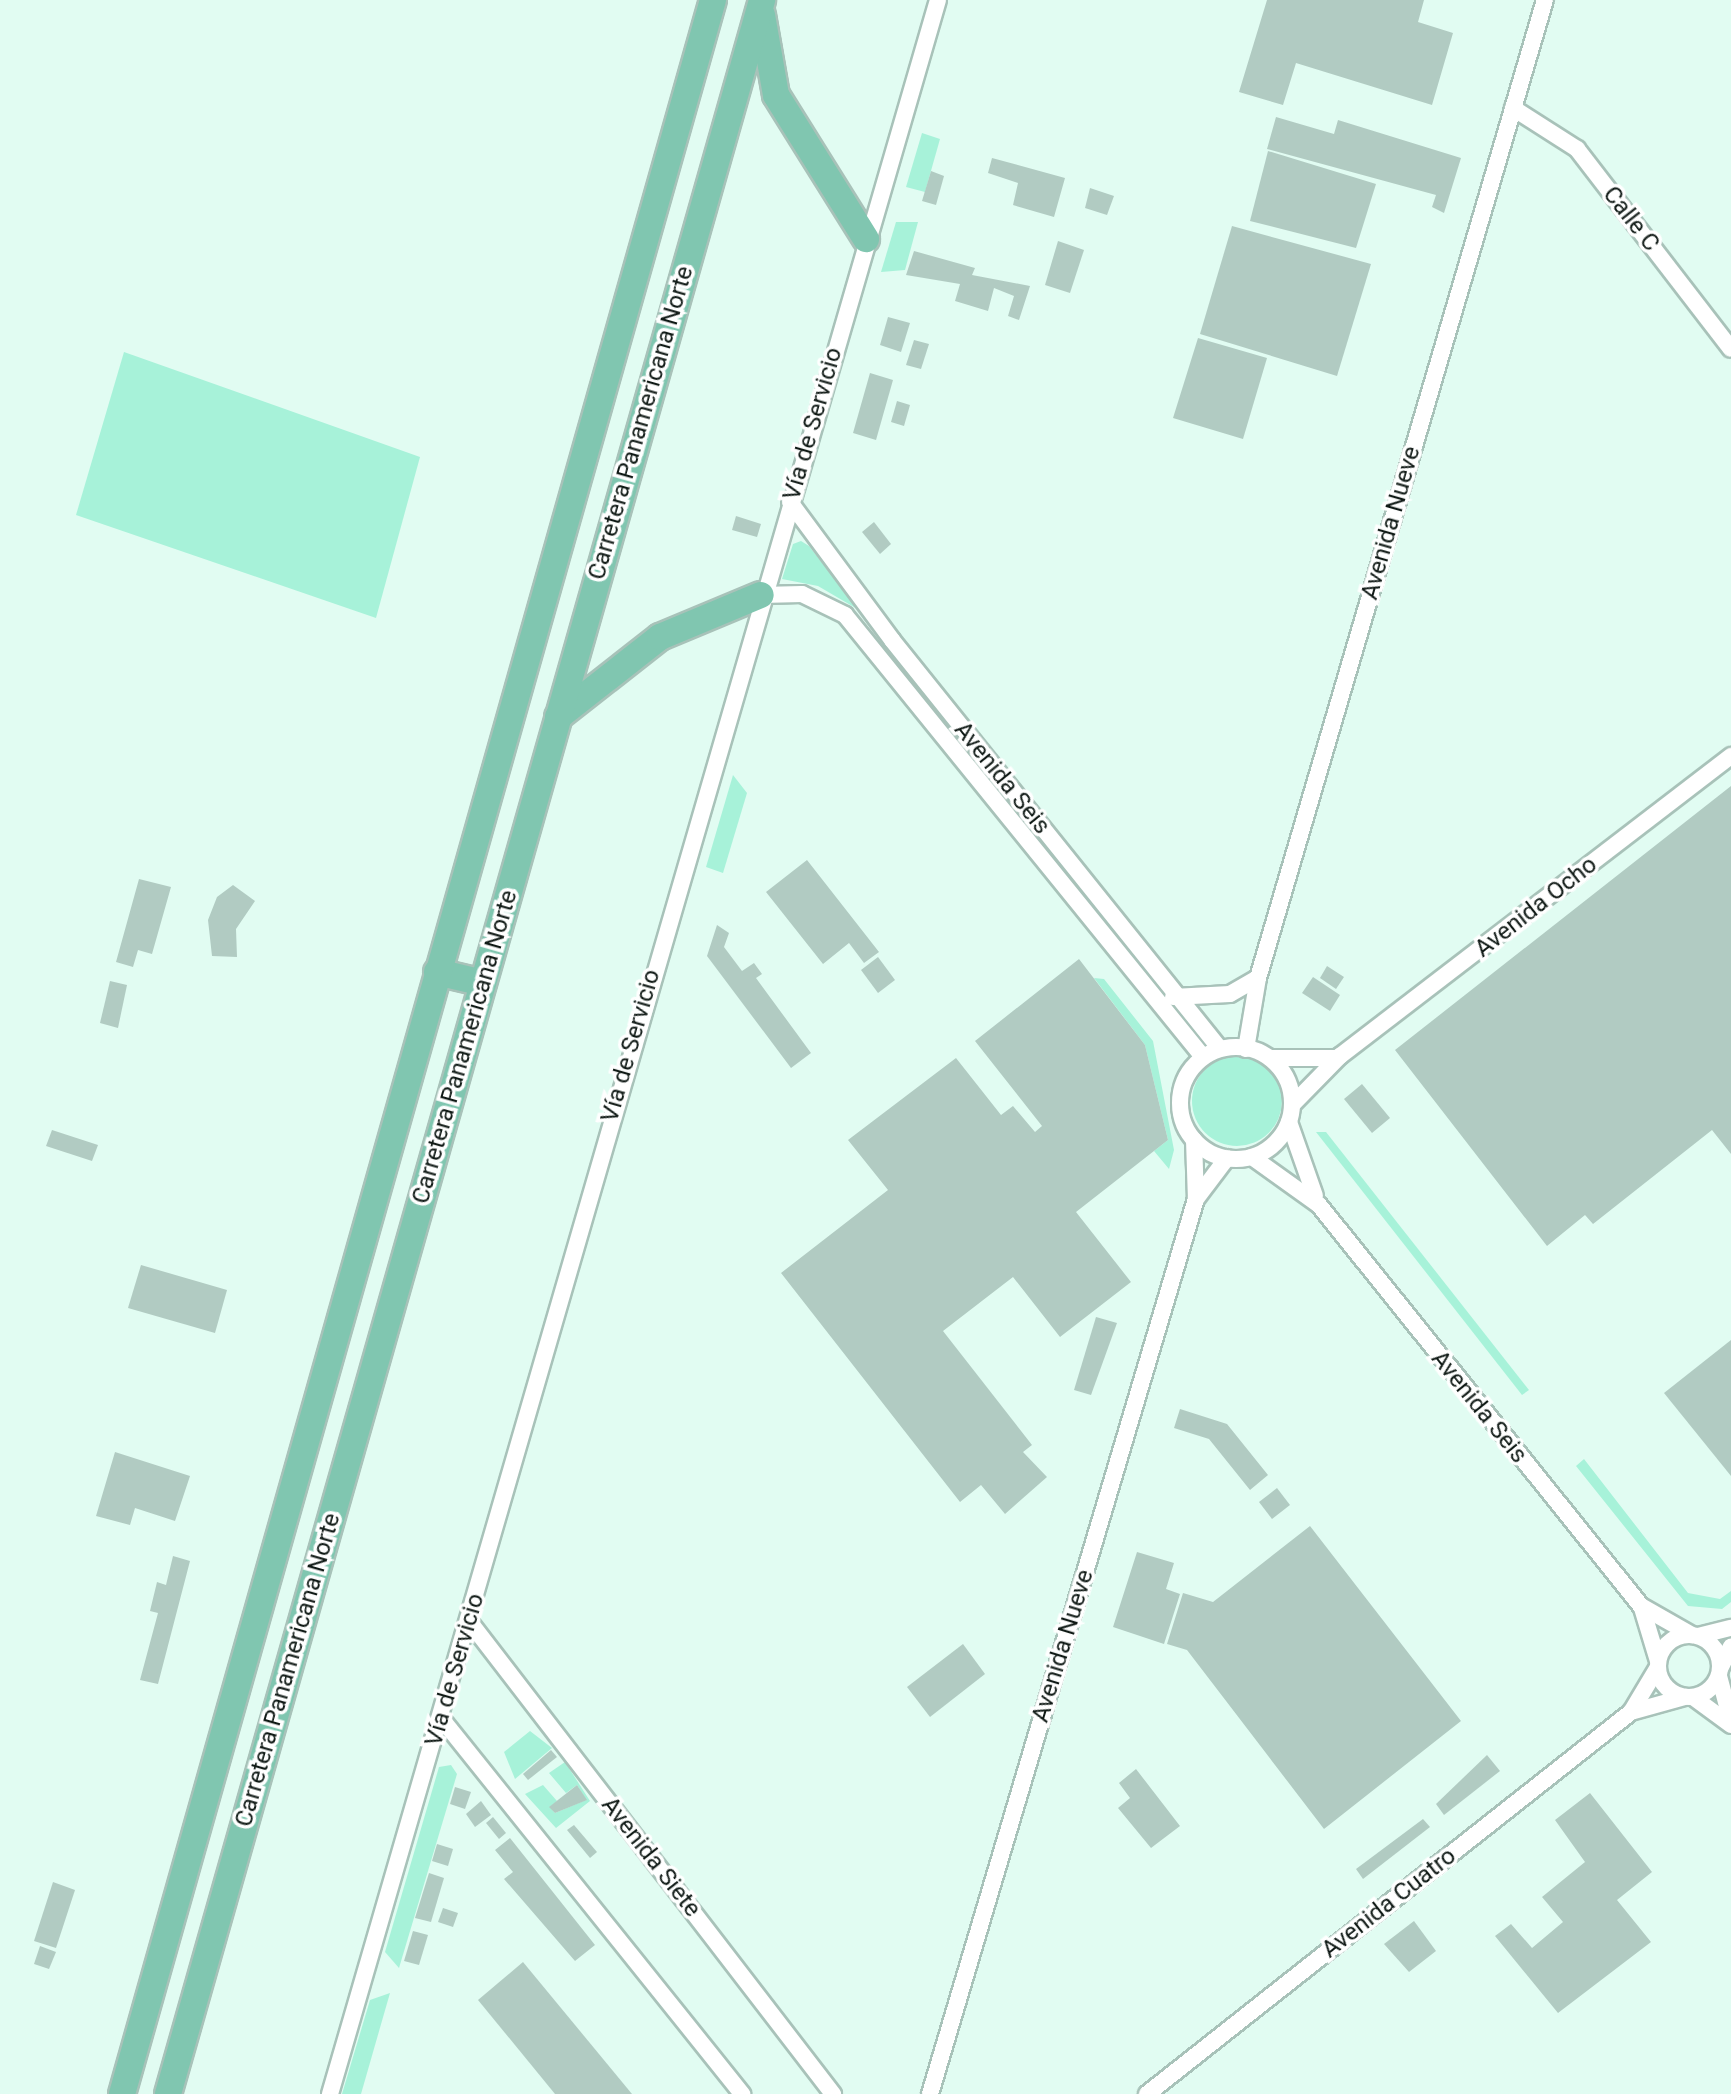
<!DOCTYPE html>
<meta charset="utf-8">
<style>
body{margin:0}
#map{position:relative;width:1731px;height:2094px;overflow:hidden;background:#e1fcf2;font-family:Roboto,sans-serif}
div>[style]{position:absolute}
.green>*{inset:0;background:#a7f2d9}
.round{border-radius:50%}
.building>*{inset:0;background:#b1cbc2}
.roads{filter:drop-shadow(2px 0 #a8c2b9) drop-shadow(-2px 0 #a8c2b9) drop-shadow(0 2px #a8c2b9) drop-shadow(0 -2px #a8c2b9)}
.minor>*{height:16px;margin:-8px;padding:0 8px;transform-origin:8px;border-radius:8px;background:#fff}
.minor>.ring{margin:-8px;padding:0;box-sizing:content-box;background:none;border:16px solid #fff;border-radius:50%}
.trunk>*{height:26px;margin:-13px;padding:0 13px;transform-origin:13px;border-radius:13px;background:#80c6b0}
span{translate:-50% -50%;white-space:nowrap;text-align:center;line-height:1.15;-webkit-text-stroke:7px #fff;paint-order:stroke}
.street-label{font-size:24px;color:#101a16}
</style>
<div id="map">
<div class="green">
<div style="clip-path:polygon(922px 133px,940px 139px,925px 192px,906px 187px)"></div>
<div style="clip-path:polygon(896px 222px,918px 222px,905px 270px,881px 272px)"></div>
<div style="clip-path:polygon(124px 352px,420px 457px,376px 618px,76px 515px)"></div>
<div style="clip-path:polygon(801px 541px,809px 546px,859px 610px,818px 586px,782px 579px,793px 544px)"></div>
<div style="clip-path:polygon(733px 775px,747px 793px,723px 873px,706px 867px)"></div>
<div style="clip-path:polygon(1094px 978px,1104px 979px,1153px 1041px,1174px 1150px,1169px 1169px,1154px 1151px,1168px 1140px,1145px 1045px)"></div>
<div class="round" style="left:1192px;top:1056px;width:90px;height:90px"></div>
<div style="clip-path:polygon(1316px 1132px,1326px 1132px,1529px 1390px,1522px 1395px)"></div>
<div style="clip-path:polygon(1584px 1459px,1688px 1593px,1720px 1599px,1731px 1591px,1731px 1602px,1722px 1609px,1688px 1606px,1576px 1466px)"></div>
<div style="clip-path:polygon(530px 1731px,552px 1748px,515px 1779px,504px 1752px)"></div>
<div style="clip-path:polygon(565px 1762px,590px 1801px,556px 1828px,525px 1794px,543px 1785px,557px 1801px,550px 1807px,555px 1813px,586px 1800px,577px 1785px,566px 1793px,549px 1773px)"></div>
<div style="clip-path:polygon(451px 1765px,457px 1774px,399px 1968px,385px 1952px,439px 1767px)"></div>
<div style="clip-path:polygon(390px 1993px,361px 2094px,342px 2094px,370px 2000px)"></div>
</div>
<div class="building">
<div style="clip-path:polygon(1267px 0,1424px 0,1418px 22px,1453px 33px,1432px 105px,1296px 63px,1283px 105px,1239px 92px)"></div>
<div style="clip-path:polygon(1276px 117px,1334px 134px,1338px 120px,1461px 158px,1444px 213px,1432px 207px,1436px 195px,1267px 149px)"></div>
<div style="clip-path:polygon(1268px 151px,1376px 184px,1356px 248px,1250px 221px)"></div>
<div style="clip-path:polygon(992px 158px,1065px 178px,1054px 217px,1013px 205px,1018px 183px,988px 173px)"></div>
<div style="clip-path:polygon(931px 171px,944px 176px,936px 205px,922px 201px)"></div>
<div style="clip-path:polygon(1090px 188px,1114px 196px,1107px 215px,1085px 208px)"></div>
<div style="clip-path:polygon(1232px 226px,1371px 264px,1337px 376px,1200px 334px)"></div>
<div style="clip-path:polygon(1058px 241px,1084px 250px,1070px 293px,1045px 285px)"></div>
<div style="clip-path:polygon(914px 251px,975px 268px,972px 275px,1030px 286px,1019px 320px,1008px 316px,1014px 296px,994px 288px,988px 311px,955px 301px,960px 284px,906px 275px)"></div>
<div style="clip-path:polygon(888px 317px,910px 323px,901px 352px,880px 345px)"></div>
<div style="clip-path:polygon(1198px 338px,1267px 358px,1243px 439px,1173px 418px)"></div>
<div style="clip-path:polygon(914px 340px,929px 344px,921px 369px,906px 365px)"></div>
<div style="clip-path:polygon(870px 373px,893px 380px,876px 440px,853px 433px)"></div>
<div style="clip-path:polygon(897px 401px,910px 405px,904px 426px,891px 422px)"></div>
<div style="clip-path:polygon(736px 516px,761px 524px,757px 537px,732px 530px)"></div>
<div style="clip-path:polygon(874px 522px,891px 544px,880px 554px,862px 532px)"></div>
<div style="clip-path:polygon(1731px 786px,1731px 1154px,1712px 1130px,1593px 1224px,1585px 1215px,1547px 1246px,1395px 1050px)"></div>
<div style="clip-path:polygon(807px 860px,879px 952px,864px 963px,849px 943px,823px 964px,766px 892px)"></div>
<div style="clip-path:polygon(139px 879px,171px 887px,152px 954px,138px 950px,133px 967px,116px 962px)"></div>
<div style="clip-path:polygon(233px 885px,255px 901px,236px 929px,237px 957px,212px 956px,208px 920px,217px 897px)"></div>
<div style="clip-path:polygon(717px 925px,729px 933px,724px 947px,742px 971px,754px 963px,762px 974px,756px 978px,811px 1053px,791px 1068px,707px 956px)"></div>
<div style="clip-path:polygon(878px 957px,895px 980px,878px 993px,861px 970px)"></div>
<div style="clip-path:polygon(1079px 959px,1145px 1045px,1168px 1140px,1076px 1212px,1131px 1282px,1060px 1337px,1013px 1277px,943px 1331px,1032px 1445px,1023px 1452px,1047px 1477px,1005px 1514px,981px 1485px,960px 1502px,781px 1273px,888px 1190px,848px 1140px,956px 1058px,1001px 1115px,1013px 1106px,1035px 1132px,1042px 1126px,975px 1041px)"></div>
<div style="clip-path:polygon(1327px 966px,1344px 977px,1336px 989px,1320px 978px)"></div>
<div style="clip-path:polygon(1313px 977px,1340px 995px,1330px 1011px,1302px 993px)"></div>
<div style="clip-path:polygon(110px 981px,127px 985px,118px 1028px,100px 1023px)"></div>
<div style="clip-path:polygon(1362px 1084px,1390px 1118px,1372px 1133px,1344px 1099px)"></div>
<div style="clip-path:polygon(52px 1130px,98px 1145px,92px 1161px,46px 1146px)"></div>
<div style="clip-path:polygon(141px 1265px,227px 1290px,215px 1333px,128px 1308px)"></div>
<div style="clip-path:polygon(1096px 1317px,1117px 1323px,1091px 1395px,1074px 1390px)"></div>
<div style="clip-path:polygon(1731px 1340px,1731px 1476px,1664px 1393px)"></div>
<div style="clip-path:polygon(1180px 1409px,1227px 1424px,1268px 1475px,1250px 1490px,1209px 1439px,1174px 1428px)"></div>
<div style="clip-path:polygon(115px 1452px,190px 1476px,175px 1521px,135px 1508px,130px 1525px,96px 1516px)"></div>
<div style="clip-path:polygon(1277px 1488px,1290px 1505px,1272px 1519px,1259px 1502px)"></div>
<div style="clip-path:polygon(1310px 1526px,1461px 1721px,1324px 1829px,1187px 1650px,1167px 1644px,1183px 1593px,1213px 1602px)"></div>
<div style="clip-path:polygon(1137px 1552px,1174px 1563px,1166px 1589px,1180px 1594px,1164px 1644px,1113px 1627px)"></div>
<div style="clip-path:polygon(173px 1556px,190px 1561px,158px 1684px,140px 1680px,158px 1613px,150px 1611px,157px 1582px,166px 1585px)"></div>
<div style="clip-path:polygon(963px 1644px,985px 1674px,930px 1717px,907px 1687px)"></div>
<div style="clip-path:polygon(551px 1750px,557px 1757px,528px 1780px,523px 1774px)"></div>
<div style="clip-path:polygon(1487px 1755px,1500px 1771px,1444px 1815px,1436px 1804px)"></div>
<div style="clip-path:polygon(1136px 1769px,1180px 1826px,1151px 1848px,1118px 1808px,1130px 1798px,1119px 1783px)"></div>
<div style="clip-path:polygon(577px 1785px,587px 1800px,555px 1813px,549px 1807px)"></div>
<div style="clip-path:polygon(455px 1787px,471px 1792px,465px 1809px,450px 1804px)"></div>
<div style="clip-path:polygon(1590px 1793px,1652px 1872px,1617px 1900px,1651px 1942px,1558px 2013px,1495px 1936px,1511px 1924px,1532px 1948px,1563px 1922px,1542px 1897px,1585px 1862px,1555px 1820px)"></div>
<div style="clip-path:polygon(481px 1801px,491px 1815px,475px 1827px,466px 1814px)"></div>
<div style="clip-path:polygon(493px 1817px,506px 1833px,499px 1839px,486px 1823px)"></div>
<div style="clip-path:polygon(1423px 1819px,1430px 1827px,1363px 1879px,1356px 1869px)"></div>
<div style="clip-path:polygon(574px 1825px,597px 1852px,590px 1858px,567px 1830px)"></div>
<div style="clip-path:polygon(510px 1838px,595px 1945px,575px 1961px,504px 1879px,513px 1872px,495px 1850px)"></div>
<div style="clip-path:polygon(437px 1844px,453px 1849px,448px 1866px,432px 1861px)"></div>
<div style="clip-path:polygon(429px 1873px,444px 1878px,431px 1922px,415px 1918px)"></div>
<div style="clip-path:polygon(53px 1882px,75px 1890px,56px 1948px,34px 1941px)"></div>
<div style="clip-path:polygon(443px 1908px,458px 1913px,453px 1927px,438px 1922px)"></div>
<div style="clip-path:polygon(1414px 1921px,1436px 1951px,1409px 1972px,1384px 1944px)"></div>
<div style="clip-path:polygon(413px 1931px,428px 1935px,419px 1965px,404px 1961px)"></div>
<div style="clip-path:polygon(40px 1946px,56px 1952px,49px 1969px,34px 1964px)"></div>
<div style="clip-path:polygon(523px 1962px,632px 2094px,555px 2094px,478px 2000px)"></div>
</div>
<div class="roads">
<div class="minor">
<div style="left:1513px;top:108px;width:76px;rotate:32.6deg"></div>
<div style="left:1577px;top:149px;width:252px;rotate:52.4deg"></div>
<div style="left:790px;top:502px;width:172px;rotate:53.5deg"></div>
<div style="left:892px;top:640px;width:524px;rotate:51.27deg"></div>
<div style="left:761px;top:595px;width:41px;rotate:-1.4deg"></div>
<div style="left:802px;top:594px;width:48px;rotate:26deg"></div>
<div style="left:845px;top:615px;width:569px;rotate:50.99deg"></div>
<div style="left:1173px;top:997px;width:57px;rotate:-3deg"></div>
<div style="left:1230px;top:994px;width:32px;rotate:-30deg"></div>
<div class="ring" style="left:1180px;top:1047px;width:96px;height:96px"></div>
<div style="left:1246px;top:1049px;width:72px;rotate:-80.4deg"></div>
<div style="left:1258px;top:978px;width:1019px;rotate:-73.65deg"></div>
<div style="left:1270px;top:1058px;width:65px"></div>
<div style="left:1292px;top:1105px;width:69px;rotate:-45.6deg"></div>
<div style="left:1340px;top:1056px;width:493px;rotate:-37.5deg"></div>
<div style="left:1289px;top:1122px;width:78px;rotate:70.6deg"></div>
<div style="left:1194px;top:1140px;width:59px;rotate:88.1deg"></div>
<div style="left:1252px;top:1157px;width:82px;rotate:35.6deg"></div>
<div style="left:1319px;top:1205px;width:514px;rotate:51.24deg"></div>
<div style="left:1641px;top:1606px;width:59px;rotate:29.6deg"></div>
<div style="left:1642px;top:1608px;width:55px;rotate:73.2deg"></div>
<div style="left:469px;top:1621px;width:597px;rotate:52.42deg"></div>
<div class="ring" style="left:1658px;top:1635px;width:46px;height:46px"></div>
<div style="left:1698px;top:1636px;width:34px;rotate:-14deg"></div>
<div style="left:1720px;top:1669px;width:25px;rotate:-64deg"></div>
<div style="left:1719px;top:1676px;width:47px;rotate:75.1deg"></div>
<div style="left:1693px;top:1697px;width:47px;rotate:36.4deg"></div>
<div style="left:1631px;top:1712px;width:52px;rotate:-59deg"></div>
<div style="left:441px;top:1718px;width:482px;rotate:51.3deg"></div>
<div style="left:330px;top:2094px;width:2180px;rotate:-73.81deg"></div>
<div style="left:930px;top:2094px;width:934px;rotate:-73.45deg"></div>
<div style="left:1196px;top:1199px;width:51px;rotate:-52.9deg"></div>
<div style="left:1147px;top:2094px;width:617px;rotate:-38.28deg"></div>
<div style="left:1631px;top:1712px;width:56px;rotate:-15.5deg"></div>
</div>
<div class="trunk">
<div style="left:762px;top:15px;width:81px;rotate:80.1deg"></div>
<div style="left:776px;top:95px;width:170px;rotate:58deg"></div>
<div style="left:558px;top:717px;width:130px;rotate:-38.1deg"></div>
<div style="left:660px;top:637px;width:109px;rotate:-22.6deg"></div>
<div style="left:437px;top:972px;width:47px;rotate:13.4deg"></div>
<div style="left:122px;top:2094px;width:2176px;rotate:-74.24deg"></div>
<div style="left:168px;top:2094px;width:2177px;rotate:-74.16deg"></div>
</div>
</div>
<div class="street-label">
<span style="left:1631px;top:219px;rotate:52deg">Calle C</span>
<span style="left:641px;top:423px;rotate:-74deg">Carretera Panamericana Norte</span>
<span style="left:813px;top:424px;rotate:-74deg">Vía de Servicio</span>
<span style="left:1391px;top:523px;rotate:-74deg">Avenida Nueve</span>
<span style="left:1002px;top:778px;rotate:51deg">Avenida Seis</span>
<span style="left:1536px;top:907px;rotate:-38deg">Avenida Ocho</span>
<span style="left:631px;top:1046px;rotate:-74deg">Vía de Servicio</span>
<span style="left:465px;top:1047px;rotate:-74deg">Carretera Panamericana Norte</span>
<span style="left:1479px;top:1407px;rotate:51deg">Avenida Seis</span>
<span style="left:1063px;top:1646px;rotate:-73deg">Avenida Nueve</span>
<span style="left:288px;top:1670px;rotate:-74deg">Carretera Panamericana Norte</span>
<span style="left:455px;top:1670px;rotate:-74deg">Vía de Servicio</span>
<span style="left:651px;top:1857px;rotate:52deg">Avenida Siete</span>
<span style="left:1389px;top:1903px;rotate:-38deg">Avenida Cuatro</span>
</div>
</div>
